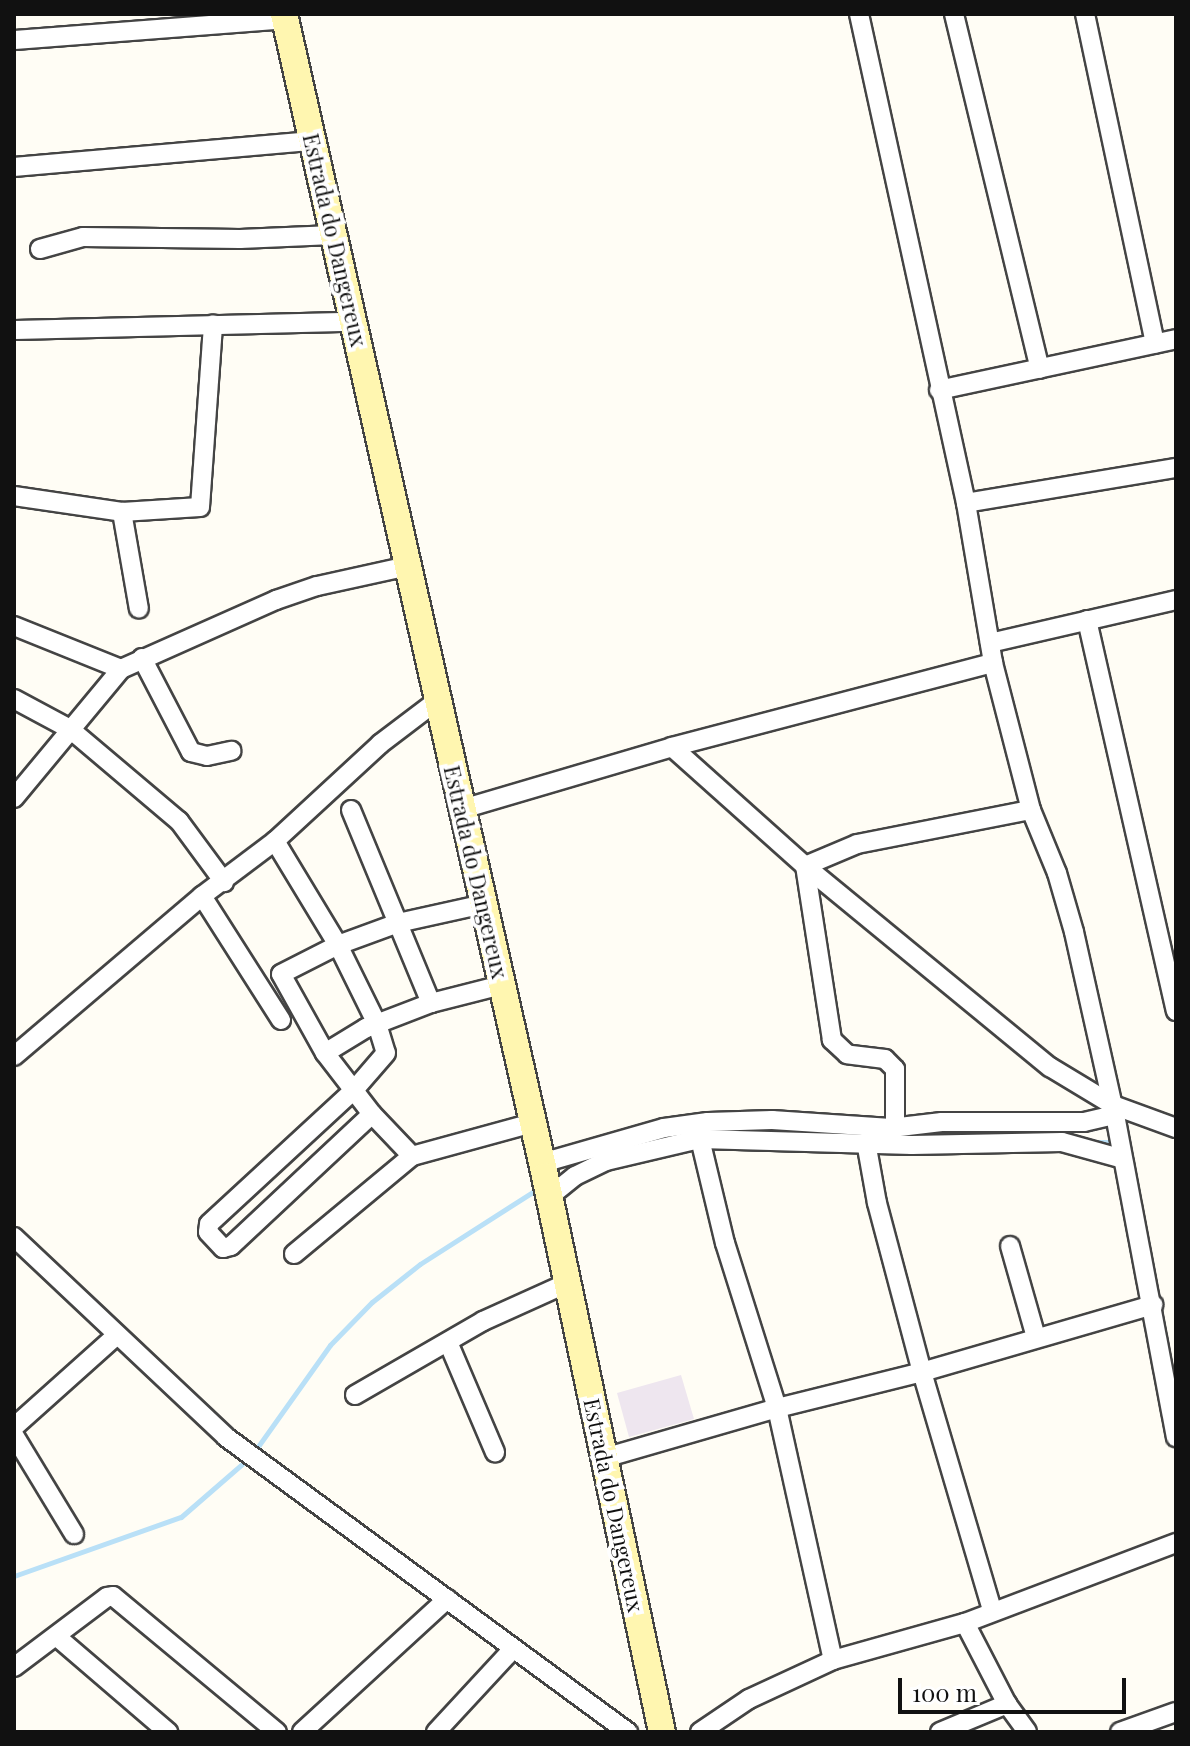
<!DOCTYPE html>
<style>
body{margin:0}
#map{position:relative;width:1190px;height:1746px;overflow:hidden;background:#fffdf5;font-family:"Playfair Display",serif}
div>[style]{position:absolute}
.industrial>*{inset:0;background:#eee6ef}
.stream>*{height:5px;margin:-2.5px;padding:0 2.5px;transform-origin:2.5px;border-radius:2.5px;background:#b9e0f7}
.roads{filter:drop-shadow(2px 0 #444) drop-shadow(-2px 0 #444) drop-shadow(0 2px #444) drop-shadow(0 -2px #444)}
.street>*{height:18px;margin:-9px;padding:0 9px;transform-origin:9px;border-radius:9px;background:#fff}
.secondary>*{height:26px;margin:-13px;padding:0 13px;transform-origin:13px;border-radius:13px;background:#fff6b0}
span{translate:-50% -50%;white-space:nowrap;text-align:center;line-height:1.15;-webkit-text-stroke:8px #fff;paint-order:stroke}
.street-label{font-size:22px;color:#111}
.frame{position:absolute;inset:0;border:16px solid #111;pointer-events:none}
.scale{position:absolute;left:898px;top:1678px;width:228px;height:36px;box-sizing:border-box;border:4px solid #111;border-top:0;padding-left:10px;font-size:24px;line-height:28px;white-space:nowrap;color:#111;-webkit-text-stroke:6px #fff;paint-order:stroke}
</style>
<div id="map">
<div class="industrial">
<div style="clip-path:polygon(681px 1375px,694px 1419px,629px 1437px,617px 1393px)"></div>
</div>
<div class="stream">
<div style="left:1090px;top:1142px;width:23px"></div>
<div style="left:644px;top:1143px;width:30px;rotate:-14deg"></div>
<div style="left:254px;top:1452px;width:131px;rotate:-54.6deg"></div>
<div style="left:330px;top:1345px;width:60px;rotate:-45.7deg"></div>
<div style="left:372px;top:1302px;width:61px;rotate:-38.4deg"></div>
<div style="left:420px;top:1264px;width:141px;rotate:-32.6deg"></div>
<div style="left:14px;top:1576px;width:177px;rotate:-19.5deg"></div>
<div style="left:181px;top:1517px;width:89px;rotate:-40.9deg"></div>
</div>
<div class="roads">
<div class="street">
<div style="left:859px;top:14px;width:501px;rotate:77.66deg"></div>
<div style="left:966px;top:503px;width:162px;rotate:80.4deg"></div>
<div style="left:993px;top:663px;width:152px;rotate:75.5deg"></div>
<div style="left:1031px;top:810px;width:68px;rotate:67.6deg"></div>
<div style="left:1057px;top:873px;width:61px;rotate:73.9deg"></div>
<div style="left:1074px;top:932px;width:188px;rotate:77.4deg"></div>
<div style="left:1115px;top:1115px;width:328px;rotate:79.3deg"></div>
<div style="left:954px;top:14px;width:365px;rotate:76.4deg"></div>
<div style="left:1085px;top:14px;width:337px;rotate:78deg"></div>
<div style="left:14px;top:40px;width:272px;rotate:-4.4deg"></div>
<div style="left:14px;top:167px;width:299px;rotate:-5deg"></div>
<div style="left:40px;top:249px;width:45px;rotate:-15.6deg"></div>
<div style="left:83px;top:237px;width:157px;rotate:0.7deg"></div>
<div style="left:240px;top:239px;width:93px;rotate:-2.5deg"></div>
<div style="left:14px;top:330px;width:339px;rotate:-1.4deg"></div>
<div style="left:939px;top:390px;width:242px;rotate:-12.1deg"></div>
<div style="left:14px;top:496px;width:109px;rotate:8.4deg"></div>
<div style="left:122px;top:512px;width:78px;rotate:-3.7deg"></div>
<div style="left:200px;top:507px;width:183px;rotate:-85.9deg"></div>
<div style="left:966px;top:503px;width:213px;rotate:-9.5deg"></div>
<div style="left:122px;top:512px;width:98px;rotate:80.1deg"></div>
<div style="left:1087px;top:620px;width:401px;rotate:77.2deg"></div>
<div style="left:14px;top:626px;width:115px;rotate:21.9deg"></div>
<div style="left:990px;top:643px;width:191px;rotate:-13deg"></div>
<div style="left:142px;top:658px;width:106px;rotate:62.5deg"></div>
<div style="left:191px;top:752px;width:16px;rotate:14deg"></div>
<div style="left:207px;top:756px;width:25px;rotate:-12deg"></div>
<div style="left:14px;top:699px;width:64px;rotate:28.2deg"></div>
<div style="left:70px;top:729px;width:143px;rotate:40.2deg"></div>
<div style="left:179px;top:821px;width:76px;rotate:53.6deg"></div>
<div style="left:672px;top:747px;width:178px;rotate:41.8deg"></div>
<div style="left:805px;top:866px;width:317px;rotate:39.4deg"></div>
<div style="left:1050px;top:1067px;width:74px;rotate:31.1deg"></div>
<div style="left:1113px;top:1105px;width:67px;rotate:20.1deg"></div>
<div style="left:14px;top:798px;width:168px;rotate:-50.3deg"></div>
<div style="left:121px;top:669px;width:170px;rotate:-24deg"></div>
<div style="left:276px;top:600px;width:43px;rotate:-18.9deg"></div>
<div style="left:317px;top:586px;width:93px;rotate:-12.4deg"></div>
<div style="left:462px;top:809px;width:219px;rotate:-16.4deg"></div>
<div style="left:672px;top:747px;width:332px;rotate:-14.7deg"></div>
<div style="left:351px;top:810px;width:209px;rotate:67.5deg"></div>
<div style="left:275px;top:841px;width:122px;rotate:58.8deg"></div>
<div style="left:338px;top:945px;width:88px;rotate:63.7deg"></div>
<div style="left:377px;top:1024px;width:30px;rotate:73deg"></div>
<div style="left:386px;top:1053px;width:49px;rotate:130.9deg"></div>
<div style="left:354px;top:1090px;width:197px;rotate:137.3deg"></div>
<div style="left:209px;top:1224px;width:8px;rotate:97deg"></div>
<div style="left:208px;top:1232px;width:22px;rotate:47deg"></div>
<div style="left:223px;top:1248px;width:8px;rotate:-14deg"></div>
<div style="left:231px;top:1246px;width:193px;rotate:-43.1deg"></div>
<div style="left:202px;top:896px;width:147px;rotate:57.5deg"></div>
<div style="left:325px;top:1053px;width:48px;rotate:-31.4deg"></div>
<div style="left:366px;top:1028px;width:70px;rotate:-21deg"></div>
<div style="left:431px;top:1003px;width:73px;rotate:-14.2deg"></div>
<div style="left:14px;top:1056px;width:247px;rotate:-40.4deg"></div>
<div style="left:202px;top:896px;width:91px;rotate:-37deg"></div>
<div style="left:275px;top:841px;width:143px;rotate:-42.7deg"></div>
<div style="left:380px;top:744px;width:73px;rotate:-37.2deg"></div>
<div style="left:895px;top:1126px;width:57px;rotate:-90deg"></div>
<div style="left:895px;top:1069px;width:14px;rotate:-135deg"></div>
<div style="left:885px;top:1059px;width:38px;rotate:-173deg"></div>
<div style="left:847px;top:1054px;width:21px;rotate:-137deg"></div>
<div style="left:832px;top:1040px;width:176px;rotate:-98.8deg"></div>
<div style="left:805px;top:866px;width:56px;rotate:-22.9deg"></div>
<div style="left:857px;top:844px;width:177px;rotate:-11.1deg"></div>
<div style="left:700px;top:1139px;width:107px;rotate:76.5deg"></div>
<div style="left:725px;top:1243px;width:173px;rotate:72.5deg"></div>
<div style="left:777px;top:1408px;width:258px;rotate:77.5deg"></div>
<div style="left:866px;top:1142px;width:62px;rotate:79.8deg"></div>
<div style="left:877px;top:1203px;width:175px;rotate:75.1deg"></div>
<div style="left:922px;top:1372px;width:248px;rotate:73.6deg"></div>
<div style="left:412px;top:1156px;width:58px;rotate:-133.6deg"></div>
<div style="left:372px;top:1114px;width:77px;rotate:-127.6deg"></div>
<div style="left:325px;top:1053px;width:90px;rotate:-119.1deg"></div>
<div style="left:281px;top:974px;width:64px;rotate:-27deg"></div>
<div style="left:338px;top:945px;width:64px;rotate:-20.1deg"></div>
<div style="left:398px;top:923px;width:88px;rotate:-12.5deg"></div>
<div style="left:542px;top:1163px;width:127px;rotate:-16deg"></div>
<div style="left:664px;top:1128px;width:44px;rotate:-7.8deg"></div>
<div style="left:708px;top:1122px;width:64px;rotate:-1.8deg"></div>
<div style="left:772px;top:1120px;width:119px;rotate:3.8deg"></div>
<div style="left:891px;top:1128px;width:51px;rotate:-6.7deg"></div>
<div style="left:942px;top:1122px;width:142px"></div>
<div style="left:1084px;top:1122px;width:32px;rotate:-13deg"></div>
<div style="left:549px;top:1197px;width:33px;rotate:-39deg"></div>
<div style="left:575px;top:1176px;width:34px;rotate:-26deg"></div>
<div style="left:606px;top:1161px;width:97px;rotate:-13.2deg"></div>
<div style="left:700px;top:1139px;width:212px;rotate:1.6deg"></div>
<div style="left:912px;top:1145px;width:150px;rotate:-1.1deg"></div>
<div style="left:1062px;top:1142px;width:63px;rotate:15.6deg"></div>
<div style="left:14px;top:1237px;width:291px;rotate:43.3deg"></div>
<div style="left:226px;top:1437px;width:499px;rotate:36.3deg"></div>
<div style="left:1010px;top:1246px;width:95px;rotate:74.1deg"></div>
<div style="left:294px;top:1254px;width:153px;rotate:-39.7deg"></div>
<div style="left:412px;top:1156px;width:125px;rotate:-15.3deg"></div>
<div style="left:448px;top:1342px;width:120px;rotate:66.9deg"></div>
<div style="left:355px;top:1395px;width:148px;rotate:-30deg"></div>
<div style="left:483px;top:1321px;width:92px;rotate:-24.3deg"></div>
<div style="left:14px;top:1427px;width:138px;rotate:-41.8deg"></div>
<div style="left:14px;top:1435px;width:116px;rotate:58.8deg"></div>
<div style="left:604px;top:1458px;width:180px;rotate:-16.1deg"></div>
<div style="left:777px;top:1408px;width:149px;rotate:-13.9deg"></div>
<div style="left:922px;top:1372px;width:241px;rotate:-16.2deg"></div>
<div style="left:965px;top:1623px;width:91px;rotate:62.6deg"></div>
<div style="left:1007px;top:1704px;width:34px;rotate:54deg"></div>
<div style="left:56px;top:1636px;width:148px;rotate:40.6deg"></div>
<div style="left:14px;top:1667px;width:116px;rotate:-37deg"></div>
<div style="left:107px;top:1597px;width:6px;rotate:-9deg"></div>
<div style="left:113px;top:1596px;width:213px;rotate:39.7deg"></div>
<div style="left:302px;top:1732px;width:197px;rotate:-42.5deg"></div>
<div style="left:436px;top:1732px;width:112px;rotate:-47.2deg"></div>
<div style="left:700px;top:1732px;width:59px;rotate:-34deg"></div>
<div style="left:749px;top:1699px;width:93px;rotate:-24.9deg"></div>
<div style="left:833px;top:1660px;width:137px;rotate:-15.7deg"></div>
<div style="left:965px;top:1623px;width:226px;rotate:-20.8deg"></div>
<div style="left:940px;top:1732px;width:73px;rotate:-22.7deg"></div>
<div style="left:1120px;top:1732px;width:59px;rotate:-19.7deg"></div>
</div>
<div class="secondary">
<div style="left:284px;top:14px;width:1191px;rotate:77.34deg"></div>
<div style="left:545px;top:1176px;width:568px;rotate:78.12deg"></div>
</div>
</div>
<div class="street-label">
<span style="left:335px;top:240px;rotate:77deg">Estrada do Dangereux</span>
<span style="left:476px;top:872px;rotate:77deg">Estrada do Dangereux</span>
<span style="left:614px;top:1505px;rotate:78deg">Estrada do Dangereux</span>
</div>
<div class="frame"></div>
<div class="scale">100 m</div>
</div>
